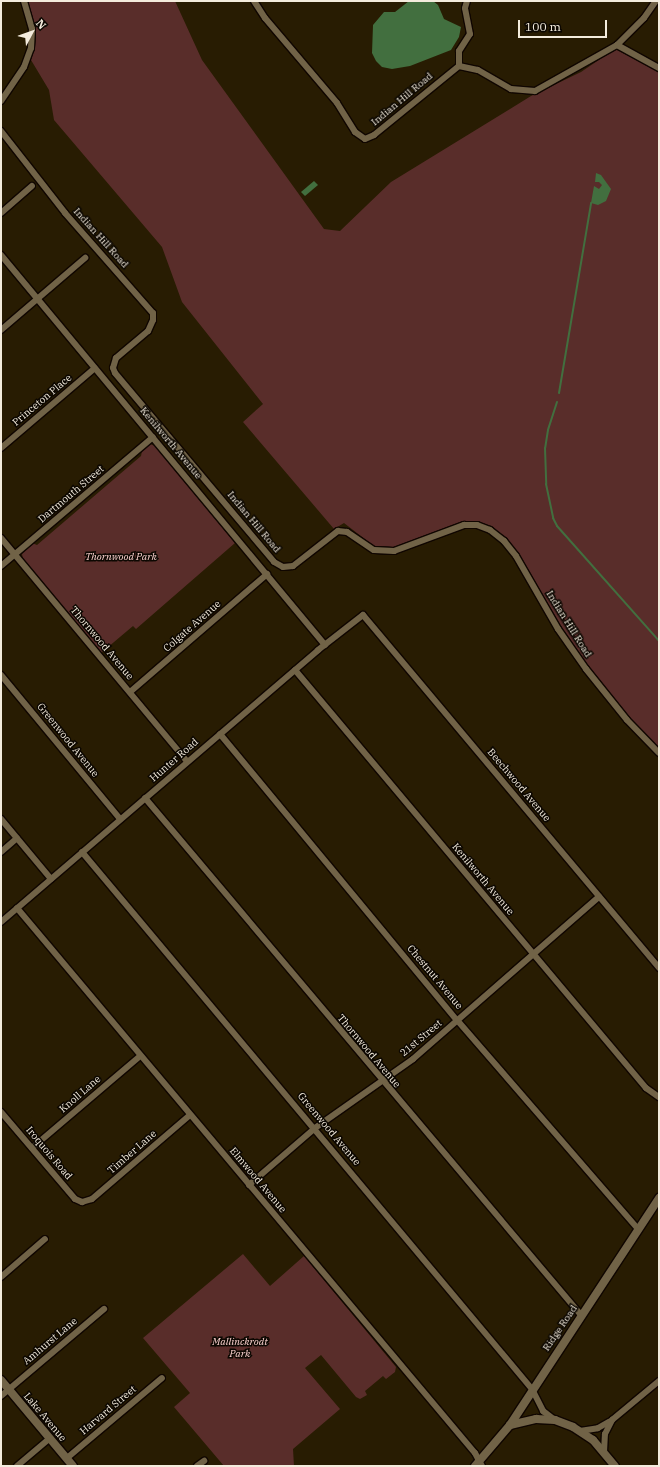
<!DOCTYPE html>
<style>
body{margin:0}
#map{position:relative;width:660px;height:1467px;overflow:hidden;background:#281c02;font-family:"IBM Plex Serif",serif}
div>[style]{position:absolute}
.green>*{inset:0;background:#592d2a}
.water>*{inset:0;background:#426f3f}
.stream>*{height:2px;margin:-1px;padding:0 1px;transform-origin:1px;border-radius:1px;background:#426f3f}
.roads{filter:drop-shadow(1px 0 #100600) drop-shadow(-1px 0 #100600) drop-shadow(0 1px #100600) drop-shadow(0 -1px #100600)}
.street>*{height:6px;margin:-3px;padding:0 3px;transform-origin:3px;border-radius:3px;background:#716347}
.secondary>*{height:8px;margin:-4px;padding:0 4px;transform-origin:4px;border-radius:4px;background:#716347}
span{translate:-50% -50%;white-space:nowrap;text-align:center;line-height:1.15;-webkit-text-stroke:3px #0c0701;paint-order:stroke}
.street-label{font-size:10px;color:#f4ecdd}
.park-label{font-size:10px;color:#fed4d1;font-style:italic}
.frame{position:absolute;inset:0;border:2px solid #f4ecdd;pointer-events:none}
.north{position:absolute;left:12px;top:12px;width:40px;height:40px;-webkit-text-stroke:3px #0c0701;paint-order:stroke;rotate:49deg;font-size:11px;font-weight:700;line-height:16px;text-align:center;color:#f4ecdd}
.north::after{content:'';display:block;margin:auto;width:14px;height:18px;background:#f4ecdd;clip-path:polygon(50% 0,100% 100%,50% 72%,0 100%)}
.scale{position:absolute;left:518px;top:20px;width:89px;height:18px;box-sizing:border-box;border:2px solid #f4ecdd;border-top:0;padding-left:5px;font-size:12px;line-height:14px;white-space:nowrap;color:#f4ecdd;-webkit-text-stroke:3px #0c0701;paint-order:stroke}
</style>
<div id="map">
<div class="green">
<div style="clip-path:polygon(27px 1px,175px 1px,202px 60px,324px 229px,340px 231px,391px 182px,531px 96px,581px 72px,615px 49px,659px 71px,659px 749px,630px 720px,579px 657px,502px 536px,494px 529px,476px 522px,466px 521px,408px 545px,393px 548px,375px 547px,344px 523px,334px 529px,243px 422px,263px 404px,182px 302px,162px 247px,54px 120px,49px 90px,31px 60px,35px 37px)"></div>
<div style="clip-path:polygon(150px 444px,155px 446px,235px 543px,136px 629px,133px 626px,101px 653px,23px 560px,22px 554px,32px 543px,37px 545px,141px 456px,142px 451px)"></div>
<div style="clip-path:polygon(243px 1254px,270px 1286px,304px 1256px,396px 1367px,395px 1372px,386px 1379px,383px 1376px,365px 1391px,367px 1395px,360px 1399px,356px 1397px,321px 1355px,305px 1368px,340px 1409px,293px 1449px,294px 1466px,224px 1466px,174px 1407px,190px 1393px,143px 1338px)"></div>
</div>
<div class="water">
<div style="clip-path:polygon(409px 1px,433px 1px,438px 5px,444px 19px,461px 27px,459px 37px,451px 50px,410px 66px,392px 69px,382px 67px,376px 61px,372px 53px,373px 25px,384px 12px,395px 12px)"></div>
<div style="clip-path:polygon(596px 173px,601px 175px,611px 189px,606px 201px,598px 205px,591px 203px,594px 186px,599px 189px,602px 185px,599px 182px,595px 182px)"></div>
<div style="clip-path:polygon(314px 181px,318px 185px,305px 196px,301px 192px)"></div>
</div>
<div class="stream">
<div style="left:559px;top:393px;width:193px;rotate:-80.4deg"></div>
<div style="left:557px;top:402px;width:29px;rotate:108deg"></div>
<div style="left:548px;top:430px;width:18px;rotate:99deg"></div>
<div style="left:545px;top:448px;width:36px;rotate:88deg"></div>
<div style="left:546px;top:484px;width:35px;rotate:78deg"></div>
<div style="left:553px;top:518px;width:9px;rotate:63deg"></div>
<div style="left:557px;top:526px;width:154px;rotate:48.4deg"></div>
</div>
<div class="roads">
<div class="street">
<div style="left:254px;top:1px;width:20px;rotate:57deg"></div>
<div style="left:265px;top:18px;width:111px;rotate:49.7deg"></div>
<div style="left:337px;top:103px;width:34px;rotate:58deg"></div>
<div style="left:355px;top:132px;width:12px;rotate:35deg"></div>
<div style="left:365px;top:139px;width:10px;rotate:-24deg"></div>
<div style="left:374px;top:135px;width:109px;rotate:-39.1deg"></div>
<div style="left:459px;top:66px;width:19px;rotate:12deg"></div>
<div style="left:478px;top:70px;width:38px;rotate:30deg"></div>
<div style="left:511px;top:89px;width:24px;rotate:5deg"></div>
<div style="left:535px;top:91px;width:94px;rotate:-29.3deg"></div>
<div style="left:617px;top:45px;width:38px;rotate:-45deg"></div>
<div style="left:644px;top:18px;width:21px;rotate:-55deg"></div>
<div style="left:617px;top:45px;width:48px;rotate:28.7deg"></div>
<div style="left:459px;top:66px;width:15px;rotate:-90deg"></div>
<div style="left:459px;top:51px;width:20px;rotate:-57deg"></div>
<div style="left:470px;top:34px;width:26px;rotate:-101deg"></div>
<div style="left:465px;top:8px;width:7px;rotate:-74deg"></div>
<div style="left:1px;top:101px;width:41px;rotate:-55.9deg"></div>
<div style="left:24px;top:67px;width:20px;rotate:-70deg"></div>
<div style="left:31px;top:48px;width:19px;rotate:-87deg"></div>
<div style="left:32px;top:29px;width:29px;rotate:-106deg"></div>
<div style="left:1px;top:131px;width:104px;rotate:52deg"></div>
<div style="left:65px;top:213px;width:133px;rotate:48.7deg"></div>
<div style="left:153px;top:313px;width:7px;rotate:90deg"></div>
<div style="left:153px;top:320px;width:12px;rotate:114deg"></div>
<div style="left:148px;top:331px;width:42px;rotate:139.8deg"></div>
<div style="left:116px;top:358px;width:10px;rotate:107deg"></div>
<div style="left:113px;top:368px;width:5px;rotate:68deg"></div>
<div style="left:115px;top:373px;width:247px;rotate:49.9deg"></div>
<div style="left:274px;top:562px;width:10px;rotate:29deg"></div>
<div style="left:283px;top:567px;width:10px;rotate:-6deg"></div>
<div style="left:293px;top:566px;width:57px;rotate:-37.9deg"></div>
<div style="left:338px;top:531px;width:9px;rotate:6deg"></div>
<div style="left:347px;top:532px;width:32px;rotate:34deg"></div>
<div style="left:374px;top:550px;width:20px;rotate:3deg"></div>
<div style="left:394px;top:551px;width:75px;rotate:-20.4deg"></div>
<div style="left:464px;top:525px;width:13px"></div>
<div style="left:477px;top:525px;width:14px;rotate:21deg"></div>
<div style="left:490px;top:530px;width:18px;rotate:38deg"></div>
<div style="left:504px;top:541px;width:19px;rotate:51deg"></div>
<div style="left:516px;top:556px;width:84px;rotate:60.1deg"></div>
<div style="left:558px;top:629px;width:49px;rotate:55deg"></div>
<div style="left:586px;top:669px;width:65px;rotate:51.2deg"></div>
<div style="left:627px;top:720px;width:46px;rotate:45.9deg"></div>
<div style="left:1px;top:213px;width:41px;rotate:-41.1deg"></div>
<div style="left:1px;top:255px;width:507px;rotate:50.28deg"></div>
<div style="left:1px;top:330px;width:111px;rotate:-40.6deg"></div>
<div style="left:1px;top:448px;width:123px;rotate:-40.4deg"></div>
<div style="left:1px;top:538px;width:290px;rotate:50.2deg"></div>
<div style="left:1px;top:566px;width:199px;rotate:-40.3deg"></div>
<div style="left:295px;top:670px;width:546px;rotate:49.98deg"></div>
<div style="left:646px;top:1088px;width:16px;rotate:35deg"></div>
<div style="left:1px;top:675px;width:187px;rotate:50.4deg"></div>
<div style="left:130px;top:692px;width:181px;rotate:-40.7deg"></div>
<div style="left:220px;top:734px;width:371px;rotate:50.4deg"></div>
<div style="left:457px;top:1020px;width:276px;rotate:49.1deg"></div>
<div style="left:145px;top:798px;width:676px;rotate:49.86deg"></div>
<div style="left:1px;top:819px;width:78px;rotate:50.2deg"></div>
<div style="left:1px;top:852px;width:21px;rotate:-41deg"></div>
<div style="left:82px;top:852px;width:701px;rotate:50.04deg"></div>
<div style="left:532px;top:1389px;width:25px;rotate:63deg"></div>
<div style="left:543px;top:1411px;width:15px;rotate:37deg"></div>
<div style="left:17px;top:908px;width:712px;rotate:49.96deg"></div>
<div style="left:475px;top:1453px;width:15px;rotate:62deg"></div>
<div style="left:1px;top:922px;width:418px;rotate:-40.6deg"></div>
<div style="left:318px;top:650px;width:57px;rotate:-37.9deg"></div>
<div style="left:363px;top:615px;width:461px;rotate:50deg"></div>
<div style="left:1px;top:1112px;width:114px;rotate:49.6deg"></div>
<div style="left:75px;top:1199px;width:8px;rotate:23deg"></div>
<div style="left:82px;top:1202px;width:10px;rotate:-17deg"></div>
<div style="left:92px;top:1199px;width:129px;rotate:-40.6deg"></div>
<div style="left:32px;top:1148px;width:142px;rotate:-40.4deg"></div>
<div style="left:249px;top:1185px;width:87px;rotate:-40.8deg"></div>
<div style="left:315px;top:1128px;width:120px;rotate:-35.1deg"></div>
<div style="left:413px;top:1059px;width:247px;rotate:-41.1deg"></div>
<div style="left:1px;top:1277px;width:58px;rotate:-40.8deg"></div>
<div style="left:1px;top:1396px;width:135px;rotate:-40.2deg"></div>
<div style="left:580px;top:1431px;width:18px;rotate:-9deg"></div>
<div style="left:598px;top:1428px;width:13px;rotate:-29deg"></div>
<div style="left:604px;top:1452px;width:18px;rotate:-87deg"></div>
<div style="left:605px;top:1434px;width:16px;rotate:-63deg"></div>
<div style="left:612px;top:1420px;width:61px;rotate:-39.7deg"></div>
<div style="left:67px;top:1458px;width:124px;rotate:-40.1deg"></div>
<div style="left:17px;top:1466px;width:43px;rotate:-40.3deg"></div>
<div style="left:197px;top:1466px;width:9px;rotate:-36deg"></div>
</div>
<div class="secondary">
<div style="left:1px;top:1380px;width:112px;rotate:50.1deg"></div>
<div style="left:510px;top:1425px;width:27px;rotate:-13deg"></div>
<div style="left:536px;top:1419px;width:19px;rotate:3deg"></div>
<div style="left:555px;top:1420px;width:19px;rotate:21deg"></div>
<div style="left:573px;top:1427px;width:24px;rotate:33deg"></div>
<div style="left:593px;top:1440px;width:34px;rotate:50deg"></div>
<div style="left:475px;top:1466px;width:54px;rotate:-49.5deg"></div>
<div style="left:510px;top:1425px;width:272px;rotate:-56.7deg"></div>
</div>
</div>
<div class="street-label">
<span style="left:402px;top:99px;rotate:-40deg">Indian Hill Road</span>
<span style="left:101px;top:238px;rotate:48deg">Indian Hill Road</span>
<span style="left:42px;top:400px;rotate:-40deg">Princeton Place</span>
<span style="left:171px;top:443px;rotate:50deg">Kenilworth Avenue</span>
<span style="left:71px;top:494px;rotate:-40deg">Dartmouth Street</span>
<span style="left:254px;top:522px;rotate:50deg">Indian Hill Road</span>
<span style="left:569px;top:624px;rotate:58deg">Indian Hill Road</span>
<span style="left:192px;top:626px;rotate:-41deg">Colgate Avenue</span>
<span style="left:102px;top:643px;rotate:50deg">Thornwood Avenue</span>
<span style="left:68px;top:740px;rotate:51deg">Greenwood Avenue</span>
<span style="left:174px;top:760px;rotate:-41deg">Hunter Road</span>
<span style="left:519px;top:785px;rotate:50deg">Beechwood Avenue</span>
<span style="left:483px;top:879px;rotate:50deg">Kenilworth Avenue</span>
<span style="left:435px;top:977px;rotate:50deg">Chestnut Avenue</span>
<span style="left:421px;top:1038px;rotate:-40deg">21st Street</span>
<span style="left:369px;top:1051px;rotate:50deg">Thornwood Avenue</span>
<span style="left:80px;top:1094px;rotate:-41deg">Knoll Lane</span>
<span style="left:329px;top:1129px;rotate:50deg">Greenwood Avenue</span>
<span style="left:132px;top:1152px;rotate:-41deg">Timber Lane</span>
<span style="left:49px;top:1153px;rotate:50deg">Iroquois Road</span>
<span style="left:258px;top:1180px;rotate:50deg">Elmwood Avenue</span>
<span style="left:560px;top:1328px;rotate:-56deg">Ridge Road</span>
<span style="left:50px;top:1341px;rotate:-40deg">Amhurst Lane</span>
<span style="left:108px;top:1410px;rotate:-40deg">Harvard Street</span>
<span style="left:45px;top:1417px;rotate:50deg">Lake Avenue</span>
</div>
<div class="park-label">
<span style="left:121px;top:557px">Thornwood Park</span>
<span style="left:240px;top:1347px">Mallinckrodt<br>Park</span>
</div>
<div class="frame"></div>
<div class="north">N</div>
<div class="scale">100 m</div>
</div>
